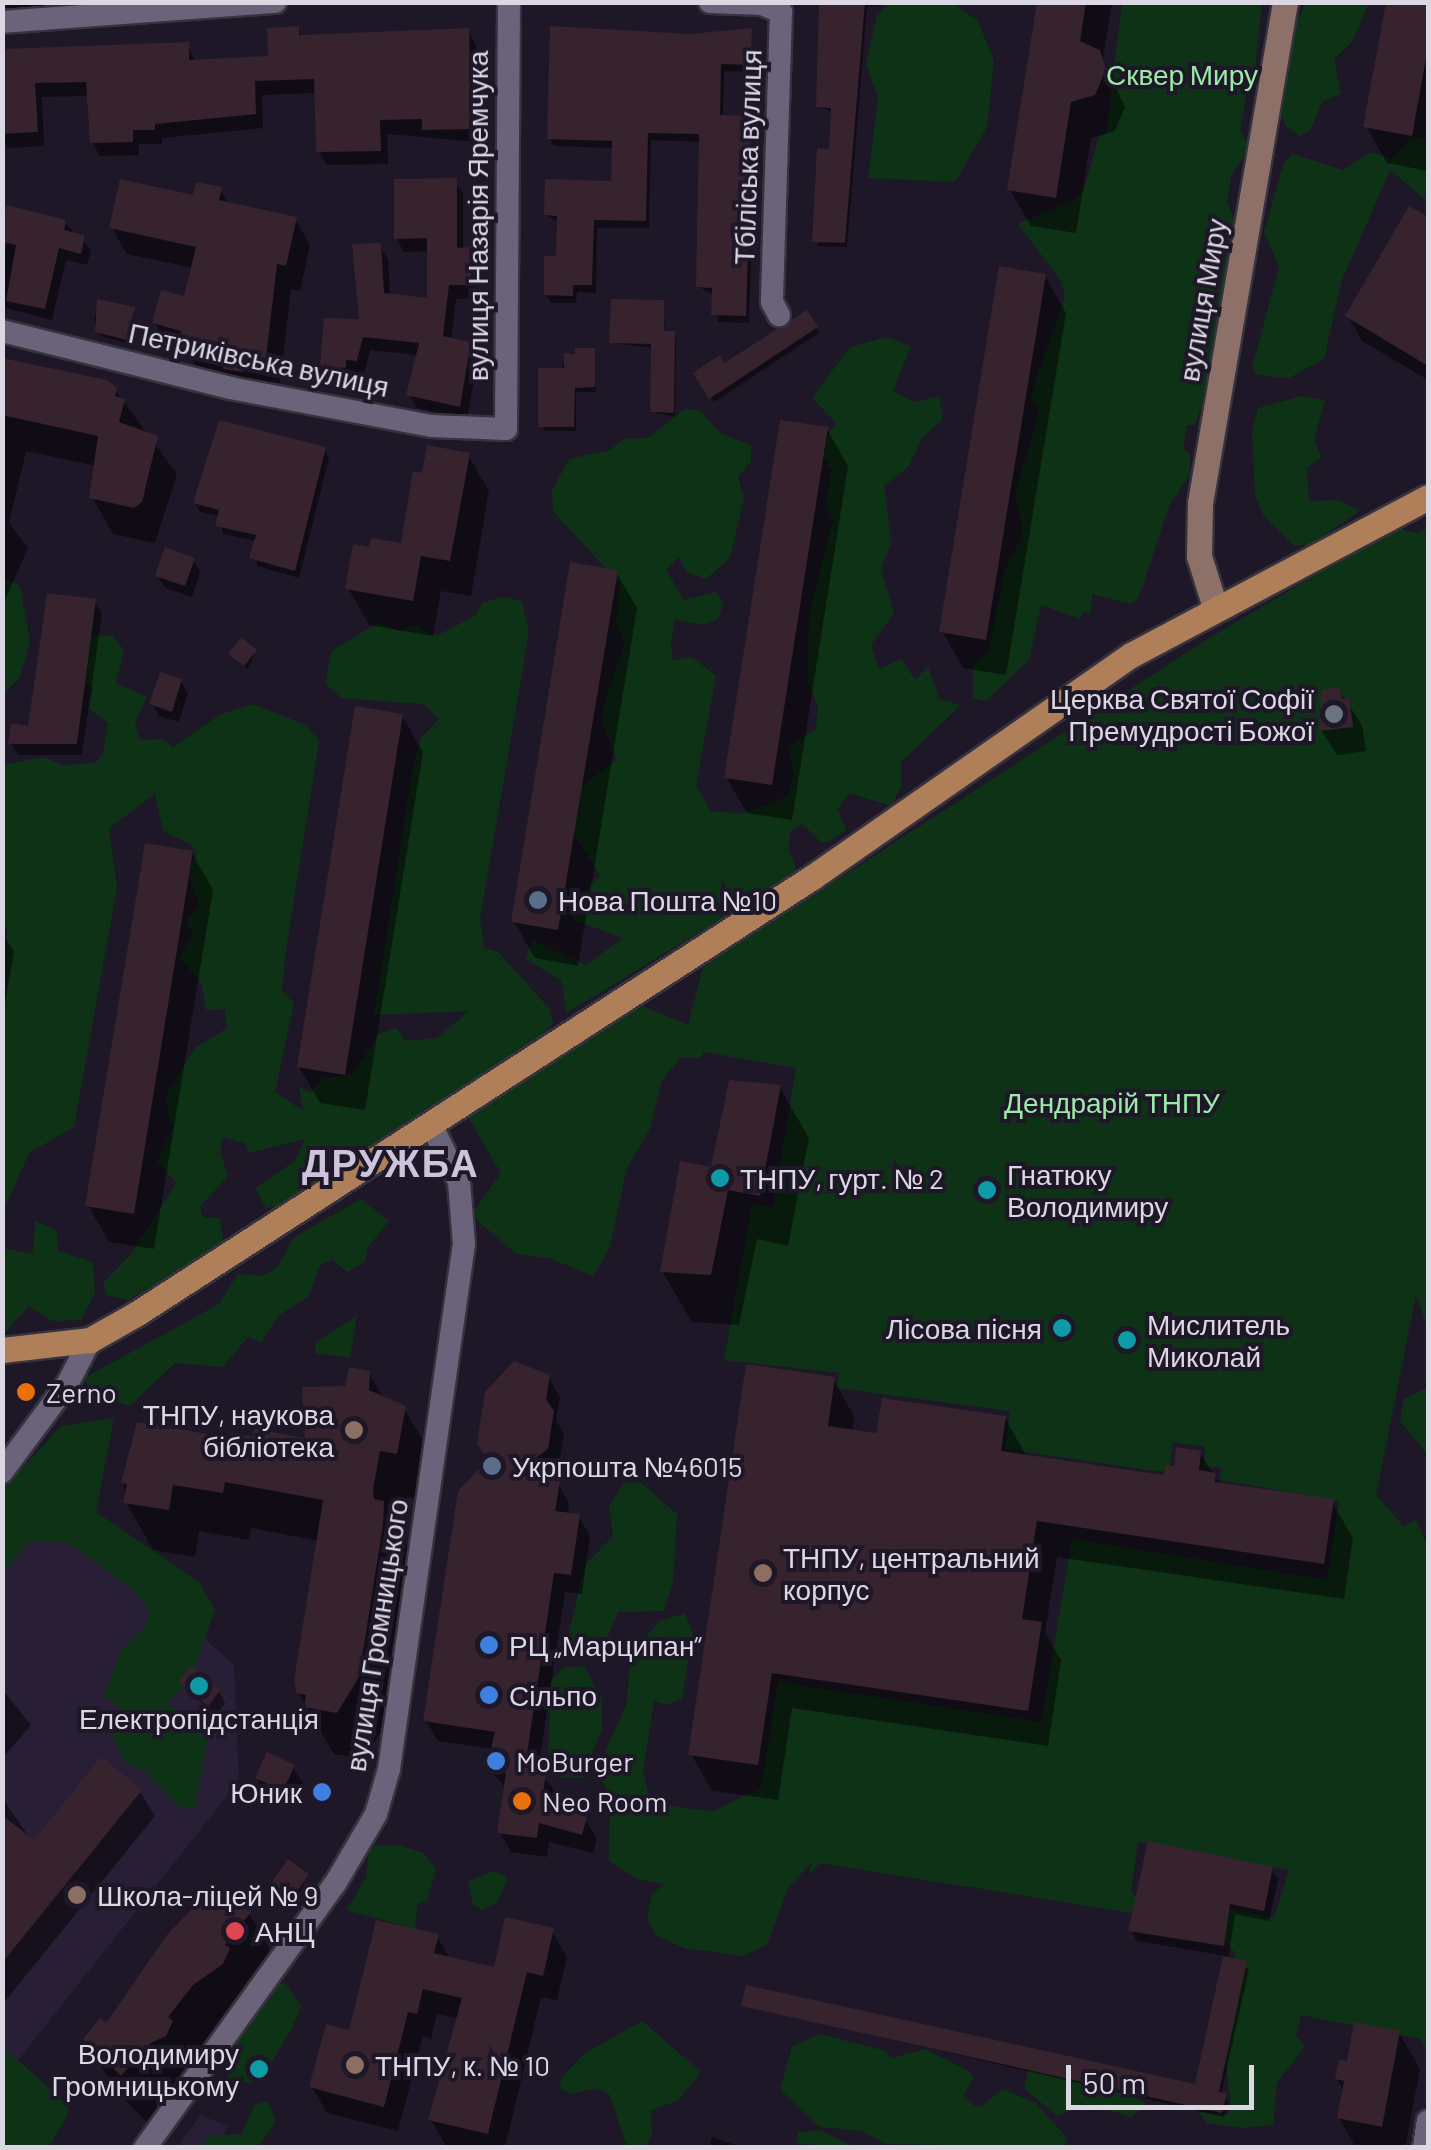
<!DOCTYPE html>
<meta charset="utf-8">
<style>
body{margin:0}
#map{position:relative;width:1431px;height:2150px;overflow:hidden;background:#1e1728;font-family:Barlow,sans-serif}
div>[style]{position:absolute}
.built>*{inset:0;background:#281e36}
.green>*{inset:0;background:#0e3216}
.shadow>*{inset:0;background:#0007}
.building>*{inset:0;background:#36232e}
.roads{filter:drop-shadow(2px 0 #36323e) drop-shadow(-2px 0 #36323e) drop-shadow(0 2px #36323e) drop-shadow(0 -2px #36323e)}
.street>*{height:22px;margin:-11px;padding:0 11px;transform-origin:11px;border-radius:11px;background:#6b6379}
.secondary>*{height:25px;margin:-12.5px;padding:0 12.5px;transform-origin:12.5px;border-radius:12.5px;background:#8d7169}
.primary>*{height:25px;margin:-12.5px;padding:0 12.5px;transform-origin:12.5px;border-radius:12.5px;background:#ae7f59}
.dots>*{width:28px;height:28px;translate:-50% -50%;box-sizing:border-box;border:5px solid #1e1728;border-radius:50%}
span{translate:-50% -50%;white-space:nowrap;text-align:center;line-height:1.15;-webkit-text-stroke:8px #1e1728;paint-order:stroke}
.park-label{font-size:28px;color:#9ceaa7}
.street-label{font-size:28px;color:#dbd7e3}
.poi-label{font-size:28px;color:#dbd7e3}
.right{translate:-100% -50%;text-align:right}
.left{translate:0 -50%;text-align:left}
.district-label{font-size:38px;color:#cdc4dc;font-weight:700;letter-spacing:2.5px}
.frame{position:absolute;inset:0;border:5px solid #dbd7e3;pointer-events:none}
.scale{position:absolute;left:1066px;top:2065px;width:188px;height:45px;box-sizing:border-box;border:5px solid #dbd7e3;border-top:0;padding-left:12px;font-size:30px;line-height:35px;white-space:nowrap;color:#dbd7e3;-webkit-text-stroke:8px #1e1728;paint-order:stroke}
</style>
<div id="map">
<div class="built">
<div style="clip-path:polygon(2px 1511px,79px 1527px,234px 1665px,239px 1781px,12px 2068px,28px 2148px,2px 2147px)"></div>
<div style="clip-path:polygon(201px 2115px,227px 2126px,221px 2147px,176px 2148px)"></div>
</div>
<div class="green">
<div style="clip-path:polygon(889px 3px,953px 3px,978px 21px,994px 61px,987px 127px,955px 182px,868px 178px,878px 97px,866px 64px,877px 16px)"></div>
<div style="clip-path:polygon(1122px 3px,1262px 3px,1254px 80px,1248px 84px,1240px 130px,1250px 148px,1231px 176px,1227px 203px,1242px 233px,1212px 380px,1195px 425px,1187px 425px,1183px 449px,1190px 453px,1190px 475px,1169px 506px,1139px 597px,1131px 604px,1092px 594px,1091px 613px,1083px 612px,1080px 619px,1041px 605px,1029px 660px,986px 701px,973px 698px,973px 665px,989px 651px,1005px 569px,1023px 535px,1015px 493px,1039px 412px,1030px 397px,1065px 297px,1061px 281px,1018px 224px,1075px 201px,1084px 189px,1099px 137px,1106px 133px)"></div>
<div style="clip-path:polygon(1306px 3px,1368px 5px,1352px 42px,1334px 59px,1341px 94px,1323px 101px,1310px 130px,1300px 136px,1285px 125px,1279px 106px,1295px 23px)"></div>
<div style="clip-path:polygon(1412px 136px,1428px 141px,1428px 202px,1390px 170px,1341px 283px,1324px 359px,1289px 378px,1258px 375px,1252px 368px,1279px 267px,1264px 232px,1284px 162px,1293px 154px,1343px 170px,1370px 152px,1391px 159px)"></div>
<div style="clip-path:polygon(888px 337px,911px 346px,893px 391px,914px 402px,939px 396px,943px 419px,922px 438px,909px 466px,884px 486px,891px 542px,881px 569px,894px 613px,871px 645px,879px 669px,902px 659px,915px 680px,928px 666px,939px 699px,961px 705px,901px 762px,901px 788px,891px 806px,849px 793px,838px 809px,846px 830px,832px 840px,822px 843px,802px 824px,791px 831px,788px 848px,797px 872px,567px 1013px,561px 981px,526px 959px,532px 940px,586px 965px,623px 938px,574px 920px,569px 908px,600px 875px,569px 827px,576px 791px,617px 759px,602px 724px,603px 707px,625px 643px,616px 624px,620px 584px,553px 511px,552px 490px,569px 459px,610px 450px,624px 439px,648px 438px,685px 409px,699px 410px,720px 433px,751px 445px,751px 461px,738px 477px,744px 498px,730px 558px,706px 579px,686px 572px,679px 557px,666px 570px,684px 600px,716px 592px,723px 604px,718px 619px,703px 625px,675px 619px,671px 643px,673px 660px,692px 657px,716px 676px,696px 786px,711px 811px,740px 814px,769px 804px,787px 796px,794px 774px,788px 747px,816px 729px,818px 707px,808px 682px,809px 612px,833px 520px,825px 504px,832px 471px,818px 449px,836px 423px,812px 398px,850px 347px)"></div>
<div style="clip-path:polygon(1301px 396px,1325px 400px,1314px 440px,1322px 457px,1307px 468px,1309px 501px,1339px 500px,1360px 511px,1312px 544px,1294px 546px,1263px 515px,1255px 494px,1252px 432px,1258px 408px)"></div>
<div style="clip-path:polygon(1428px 527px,1428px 1330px,1416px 1295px,1376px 1495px,1404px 1527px,1416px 1519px,1428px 1548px,1428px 2053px,1421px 2039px,1301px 2015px,1296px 2036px,1305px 2046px,1277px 2083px,1273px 2125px,1241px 2128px,1207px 2123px,1198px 2112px,1227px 2115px,1231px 2109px,1221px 2016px,1235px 1953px,1226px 1942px,1165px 1927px,1211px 1906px,1274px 1918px,1289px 1870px,1138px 1842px,1131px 1891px,1149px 1913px,1132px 1913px,820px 1863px,808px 1875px,812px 1862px,788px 1888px,767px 1945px,743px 1956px,684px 1948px,655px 1935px,647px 1918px,652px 1894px,664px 1884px,637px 1879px,609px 1861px,610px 1794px,596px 1773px,626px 1705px,632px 1652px,660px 1621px,685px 1613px,693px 1633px,682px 1698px,668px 1705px,654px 1701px,643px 1772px,648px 1793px,674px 1807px,713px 1811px,761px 1788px,778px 1682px,1041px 1722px,1072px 1539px,1327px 1580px,1339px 1501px,1220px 1480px,1221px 1468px,1204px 1466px,1205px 1447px,1173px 1442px,1170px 1468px,1161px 1472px,1005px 1449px,1010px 1411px,837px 1388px,839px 1373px,724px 1360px,752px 1204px,773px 1207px,796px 1068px,704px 1052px,701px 1058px,680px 1058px,661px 1082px,651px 1127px,627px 1168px,609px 1250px,593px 1276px,549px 1258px,516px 1254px,471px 1215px,501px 1173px,468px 1117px,636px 1003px,688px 1025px,703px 967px,1209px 638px,1396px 528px,1418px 533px)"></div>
<div style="clip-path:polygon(3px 578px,20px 586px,30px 641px,20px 677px,3px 695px)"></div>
<div style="clip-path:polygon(504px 597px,522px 601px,529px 632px,480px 919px,484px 948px,498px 952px,549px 1008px,553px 1024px,509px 1064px,421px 1111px,419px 1122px,282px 1207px,266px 1208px,255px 1188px,295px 1161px,305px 1139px,249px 1153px,246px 1144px,223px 1137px,220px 1151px,228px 1176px,200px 1207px,203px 1218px,220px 1218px,224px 1247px,128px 1300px,107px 1295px,103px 1283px,132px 1253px,176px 1183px,157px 1161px,173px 1127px,165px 1101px,170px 1088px,195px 1048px,227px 1028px,225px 1009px,206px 1010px,201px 982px,179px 958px,193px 933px,186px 923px,199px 904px,185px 865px,197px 857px,192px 845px,163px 831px,155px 794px,109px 828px,117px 887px,74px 1127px,29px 1153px,3px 1212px,2px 954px,8px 930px,2px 918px,3px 765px,45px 757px,62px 765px,95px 763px,103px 754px,108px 723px,89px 709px,93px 687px,66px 670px,78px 634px,113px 636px,124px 650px,116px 683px,147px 697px,135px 722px,140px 740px,162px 739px,173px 747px,221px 714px,253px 704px,306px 725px,319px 741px,285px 957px,282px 991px,294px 1003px,275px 1092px,303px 1111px,299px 1087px,310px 1093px,322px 1079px,353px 1074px,379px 1034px,397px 1028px,405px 1041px,437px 1038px,469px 1011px,374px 1015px,413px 766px,421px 738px,439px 719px,423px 704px,341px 698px,325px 683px,332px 651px,379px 622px,399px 631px,415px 625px,436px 636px,475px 616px,483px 602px)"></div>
<div style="clip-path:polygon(361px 1199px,389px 1221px,368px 1247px,365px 1262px,347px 1272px,333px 1260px,320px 1265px,309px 1296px,278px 1316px,261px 1343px,248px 1337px,223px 1367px,175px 1363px,130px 1406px,94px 1395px,84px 1378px,219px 1304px,238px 1274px,261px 1276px,277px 1268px,294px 1237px)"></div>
<div style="clip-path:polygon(35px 1221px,57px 1230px,58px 1251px,93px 1262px,95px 1293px,81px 1320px,52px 1321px,29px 1306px,3px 1335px,3px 1248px,33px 1254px)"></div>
<div style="clip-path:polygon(357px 1316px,350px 1358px,315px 1353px,316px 1342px)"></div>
<div style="clip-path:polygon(1428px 1387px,1428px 1455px,1400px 1421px,1404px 1399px)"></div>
<div style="clip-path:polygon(114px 1418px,96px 1512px,199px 1582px,215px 1609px,190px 1681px,165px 1704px,200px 1719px,209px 1731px,194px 1810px,178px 1806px,147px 1773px,125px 1762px,112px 1736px,124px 1711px,104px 1696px,108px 1684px,122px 1649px,148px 1623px,148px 1608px,134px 1590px,69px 1543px,29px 1541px,3px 1574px,3px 1489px,61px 1426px)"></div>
<div style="clip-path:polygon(625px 1482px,641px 1483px,677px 1514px,673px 1583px,664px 1611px,618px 1612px,599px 1658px,574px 1650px,569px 1633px,585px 1565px,613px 1536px,609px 1506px)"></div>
<div style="clip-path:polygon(584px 1666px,602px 1699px,602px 1729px,582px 1778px,562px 1777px,548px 1764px,551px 1681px,563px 1668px)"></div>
<div style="clip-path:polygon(397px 1845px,424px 1853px,436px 1869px,427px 1901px,418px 1903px,415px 1929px,346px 1910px,366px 1878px,370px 1846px)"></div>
<div style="clip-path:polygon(494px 1871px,508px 1877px,497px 1903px,482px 1910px,473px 1904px,468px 1881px)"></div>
<div style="clip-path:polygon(285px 1983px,301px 2006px,292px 2029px,262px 2077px,252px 2083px,229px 2080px,223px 2059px,265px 1984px)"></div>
<div style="clip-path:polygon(642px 2021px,701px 2072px,679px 2100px,651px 2110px,652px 2135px,645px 2147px,627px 2147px,609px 2094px,596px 2088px,571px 2094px,560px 2088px,561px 2078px,584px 2054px)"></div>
<div style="clip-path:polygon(819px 2034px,886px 2051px,892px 2058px,925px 2049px,970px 2072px,974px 2078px,963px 2096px,973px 2105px,981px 2107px,1002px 2089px,1036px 2103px,1067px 2138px,1064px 2147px,887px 2144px,861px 2131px,820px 2127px,780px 2089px,792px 2047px)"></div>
<div style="clip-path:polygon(3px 2047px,66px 2103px,69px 2112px,49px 2147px,3px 2147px)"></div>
<div style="clip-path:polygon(1028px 2070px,1121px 2089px,1146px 2104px,1132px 2117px,1087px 2104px,1057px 2116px,1024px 2088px)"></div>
<div style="clip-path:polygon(268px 2101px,276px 2122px,258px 2147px,200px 2147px,210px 2136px,242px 2134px,254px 2105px)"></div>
<div style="clip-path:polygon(820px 2130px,855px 2147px,858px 2147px,797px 2144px,798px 2133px)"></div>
</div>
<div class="shadow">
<div style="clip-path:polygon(2px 2px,155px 2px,2px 14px)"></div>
<div style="clip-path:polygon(848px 2px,884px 6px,867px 7px,847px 247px,818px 246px,833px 112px,819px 107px)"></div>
<div style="clip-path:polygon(1040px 2px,1112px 2px,1103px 60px,1125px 107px,1115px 131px,1091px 138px,1076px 233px,1031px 226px,1010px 190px)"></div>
<div style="clip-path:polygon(1388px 2px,1428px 2px,1428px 171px,1387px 163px,1366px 126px)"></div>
<div style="clip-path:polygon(298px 29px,302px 37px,468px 31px,476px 45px,478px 142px,387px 134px,388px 164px,327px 165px,318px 151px,317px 93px,262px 95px,263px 128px,162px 138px,162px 144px,139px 144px,139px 155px,100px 156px,92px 142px,89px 96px,42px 97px,44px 146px,8px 148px,2px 137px,2px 52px,187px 45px,196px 62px,270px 58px)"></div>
<div style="clip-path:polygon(751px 31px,755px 72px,724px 71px,723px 118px,751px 119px,755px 127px,749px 323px,718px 322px,714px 295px,699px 287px,701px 142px,651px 140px,649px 228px,597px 228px,596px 293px,577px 292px,576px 303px,551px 303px,546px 295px,559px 259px,560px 223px,546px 215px,613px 184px,614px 148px,554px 146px,549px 138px,690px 37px)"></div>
<div style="clip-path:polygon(455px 181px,463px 194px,463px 250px,475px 264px,478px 298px,456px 299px,451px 340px,470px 344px,478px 358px,467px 419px,417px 408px,409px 394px,418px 355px,370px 350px,364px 374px,352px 373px,352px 381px,330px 379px,323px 365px,361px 321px,380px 246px,388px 259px,390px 296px,430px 300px,430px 251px,404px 252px,396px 238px)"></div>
<div style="clip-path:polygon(220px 189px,229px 205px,295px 219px,310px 245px,300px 291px,291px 289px,280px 383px,259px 381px,257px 397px,240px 395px,228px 374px,197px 368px,188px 354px,170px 349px,155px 323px,186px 299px,193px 268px,127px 254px,112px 228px)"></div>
<div style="clip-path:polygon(8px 208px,65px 223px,91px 250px,87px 265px,66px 260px,52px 320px,2px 307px)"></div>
<div style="clip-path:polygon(1410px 209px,1428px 220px,1428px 380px,1362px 341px,1348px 316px)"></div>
<div style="clip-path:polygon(1045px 276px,1066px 313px,1006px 675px,963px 668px,942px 631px)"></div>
<div style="clip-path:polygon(99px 302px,134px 310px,130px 344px,101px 336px,94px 320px)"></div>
<div style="clip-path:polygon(663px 303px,665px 333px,676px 338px,675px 417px,652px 412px,654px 348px,612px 343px)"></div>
<div style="clip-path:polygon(807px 313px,819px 333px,714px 402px,696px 374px,724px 366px)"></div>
<div style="clip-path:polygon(593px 350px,596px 392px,576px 392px,576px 431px,543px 431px,566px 355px)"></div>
<div style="clip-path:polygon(2px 359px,115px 390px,177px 474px,155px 543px,113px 534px,92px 497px,96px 466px,26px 451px,9px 523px,28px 548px,2px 607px)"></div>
<div style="clip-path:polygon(827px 429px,848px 466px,792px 820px,747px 813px,726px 777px)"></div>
<div style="clip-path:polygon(324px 449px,329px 458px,299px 578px,257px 566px,256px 541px,223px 534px,220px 516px,200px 512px,195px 503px)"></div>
<div style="clip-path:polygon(468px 455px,489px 491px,471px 596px,441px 591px,433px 636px,369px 625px,348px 588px,403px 546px,424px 476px)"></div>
<div style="clip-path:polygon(193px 560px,200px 572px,192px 597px,165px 588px,158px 576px)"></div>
<div style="clip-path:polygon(616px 572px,637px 608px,578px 966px,535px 958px,514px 922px)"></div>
<div style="clip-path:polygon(95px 602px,102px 614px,82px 755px,18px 755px,11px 743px,30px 728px)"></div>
<div style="clip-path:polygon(255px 652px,248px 669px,231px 654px)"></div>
<div style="clip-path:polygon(181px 681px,188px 693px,179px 722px,159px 716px,152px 704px)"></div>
<div style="clip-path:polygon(1339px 690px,1362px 725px,1366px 751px,1337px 755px,1322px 731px)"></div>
<div style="clip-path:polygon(402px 716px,423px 752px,365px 1110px,320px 1103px,299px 1067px)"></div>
<div style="clip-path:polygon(192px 853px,213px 890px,154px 1249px,109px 1242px,88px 1205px)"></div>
<div style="clip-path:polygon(2px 932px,14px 952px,2px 1021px)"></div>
<div style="clip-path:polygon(780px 1088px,809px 1138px,788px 1246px,757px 1239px,739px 1325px,692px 1322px,662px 1271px,713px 1170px)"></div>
<div style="clip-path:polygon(369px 1373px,384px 1399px,404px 1408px,432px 1456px,424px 1500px,407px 1497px,400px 1534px,410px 1550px,385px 1725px,364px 1759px,334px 1754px,298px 1692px,319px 1541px,251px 1528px,249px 1540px,199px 1531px,195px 1557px,153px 1550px,126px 1502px,123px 1482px,232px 1441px,308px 1441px,347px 1389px)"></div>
<div style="clip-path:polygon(548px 1377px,560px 1397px,556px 1420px,564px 1434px,558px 1469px,543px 1481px,558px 1483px,569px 1503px,568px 1515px,579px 1517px,590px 1536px,582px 1594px,565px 1592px,538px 1771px,556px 1792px,554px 1810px,585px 1819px,597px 1839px,593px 1853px,549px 1842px,547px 1857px,511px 1852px,500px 1832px,506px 1789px,489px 1768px,493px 1749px,438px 1741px,426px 1721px,490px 1460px)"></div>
<div style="clip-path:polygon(833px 1379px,854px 1416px,852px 1432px,879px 1436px,1005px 1418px,1026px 1455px,1167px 1478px,1200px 1453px,1221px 1486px,1332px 1502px,1353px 1538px,1344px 1599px,1057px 1557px,1045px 1633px,1061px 1660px,1048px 1746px,792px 1708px,778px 1800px,712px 1791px,691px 1754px)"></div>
<div style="clip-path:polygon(181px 1682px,219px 1691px,225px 1703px,215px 1716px)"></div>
<div style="clip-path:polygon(2px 1689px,31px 1725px,2px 1759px)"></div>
<div style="clip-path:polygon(293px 1767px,304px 1785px,293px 1808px,268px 1797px,257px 1778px)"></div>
<div style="clip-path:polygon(140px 1792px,155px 1816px,2px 2005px,2px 1798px,34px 1844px)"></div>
<div style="clip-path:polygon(1271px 1869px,1278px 1880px,1269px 1921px,1235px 1914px,1228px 1960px,1249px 1969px,1221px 2095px,1228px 2101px,1224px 2117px,744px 2005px,1197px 2086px,1226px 1956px,1137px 1941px,1131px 1930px)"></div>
<div style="clip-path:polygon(307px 1876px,294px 1905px,272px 1886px)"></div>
<div style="clip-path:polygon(249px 1913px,278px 1964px,151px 2126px,115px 2090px,86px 2040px)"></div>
<div style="clip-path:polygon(552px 1931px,567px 1957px,557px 2000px,541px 1997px,505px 2148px,446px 2146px,431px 2120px,459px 2019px,437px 2014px,431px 2039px,423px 2036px,398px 2131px,327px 2113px,312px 2087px,437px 1937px,450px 1959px,496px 1970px)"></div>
<div style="clip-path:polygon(1399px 2033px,1420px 2069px,1405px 2148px,1356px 2148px,1339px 2118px,1344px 2091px,1337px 2079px)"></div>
<div style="clip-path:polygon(712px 2137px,744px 2148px,709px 2148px)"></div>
</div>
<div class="building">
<div style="clip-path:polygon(819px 2px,865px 2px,845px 243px,812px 242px,817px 148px,829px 149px,831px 108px,816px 107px)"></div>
<div style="clip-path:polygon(1037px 2px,1086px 2px,1080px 41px,1100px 50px,1106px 69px,1095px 95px,1071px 102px,1056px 198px,1007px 190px)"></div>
<div style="clip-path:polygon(1386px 2px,1428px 2px,1428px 47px,1412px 136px,1363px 127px)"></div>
<div style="clip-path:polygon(299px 26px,299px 35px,469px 28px,471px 129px,422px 130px,422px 119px,380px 120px,381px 151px,316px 152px,314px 79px,255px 81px,256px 114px,155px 124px,155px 130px,133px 130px,133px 142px,90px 143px,86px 82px,35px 83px,38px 132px,2px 134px,2px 49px,189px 42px,189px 60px,268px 56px,267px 28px)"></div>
<div style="clip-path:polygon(550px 26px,690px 34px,752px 28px,751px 65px,721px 64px,720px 115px,752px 116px,746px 316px,711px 315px,712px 288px,696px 287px,699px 134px,648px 133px,646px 221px,594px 220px,592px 285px,573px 285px,573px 296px,544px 295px,544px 256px,556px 256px,557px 216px,544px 215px,545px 179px,611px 181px,612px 141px,547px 139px)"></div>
<div style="clip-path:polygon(457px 178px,457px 248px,469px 247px,472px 285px,449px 285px,443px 336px,471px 342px,460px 407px,406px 395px,419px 343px,363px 337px,357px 361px,346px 360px,346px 368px,320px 366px,324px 318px,359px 319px,352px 244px,381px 243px,384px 293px,427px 298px,427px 238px,394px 239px,394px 179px)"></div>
<div style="clip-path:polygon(120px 179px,193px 195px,196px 182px,222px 187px,219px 200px,297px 217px,286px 266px,277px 264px,266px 358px,245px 356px,243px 372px,223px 369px,225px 351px,179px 342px,181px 331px,152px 323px,161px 290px,184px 296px,196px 247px,109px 228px)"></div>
<div style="clip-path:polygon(6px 205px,66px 220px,64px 230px,85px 235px,81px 254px,59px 248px,45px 309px,6px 301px,16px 245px,2px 242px)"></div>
<div style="clip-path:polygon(1409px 206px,1428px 217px,1428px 366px,1345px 316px)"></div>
<div style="clip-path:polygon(999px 266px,1046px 274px,986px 640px,939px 632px)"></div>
<div style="clip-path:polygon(97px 299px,135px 307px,127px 340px,95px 332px)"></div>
<div style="clip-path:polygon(611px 299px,664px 300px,664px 331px,675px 331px,674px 413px,650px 412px,651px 344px,609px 343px)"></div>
<div style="clip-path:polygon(807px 310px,818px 327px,709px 399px,693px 373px,720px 355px,724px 363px)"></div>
<div style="clip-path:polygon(575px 348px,595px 348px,595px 387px,575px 388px,574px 427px,538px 427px,538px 368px,564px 368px,564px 353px,575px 354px)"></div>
<div style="clip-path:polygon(2px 358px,107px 380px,117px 388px,115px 396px,125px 399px,119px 422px,158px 436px,142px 502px,134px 508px,89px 498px,98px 436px,2px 415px)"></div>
<div style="clip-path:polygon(219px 420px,326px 447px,295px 571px,249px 558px,256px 535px,215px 526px,219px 510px,193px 503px)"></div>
<div style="clip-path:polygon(780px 420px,828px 427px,772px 785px,724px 778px)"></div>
<div style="clip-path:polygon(427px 445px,470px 453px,450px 561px,421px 556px,413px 601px,345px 589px,353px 544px,369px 547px,371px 538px,401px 543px,413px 471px,422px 473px)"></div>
<div style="clip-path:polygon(165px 547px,195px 558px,185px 586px,155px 576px)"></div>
<div style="clip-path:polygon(570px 562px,618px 570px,558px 930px,511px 922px)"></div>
<div style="clip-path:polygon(47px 593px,96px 599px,77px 744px,8px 744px,11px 723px,28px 726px)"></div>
<div style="clip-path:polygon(241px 637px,257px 650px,244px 666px,228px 654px)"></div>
<div style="clip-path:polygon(160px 672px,182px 679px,172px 712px,149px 704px)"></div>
<div style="clip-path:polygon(1340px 687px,1342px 699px,1349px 698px,1353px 727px,1320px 731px,1321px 690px)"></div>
<div style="clip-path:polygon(355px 706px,403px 714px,345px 1075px,297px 1067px)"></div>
<div style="clip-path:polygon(145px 843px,193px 851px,134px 1214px,85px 1206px)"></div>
<div style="clip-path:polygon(729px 1080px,781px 1085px,760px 1196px,728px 1190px,711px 1275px,660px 1272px,680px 1161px,711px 1167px)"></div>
<div style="clip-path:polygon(514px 1361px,550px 1375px,546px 1399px,554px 1411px,548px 1449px,514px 1474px,560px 1481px,555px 1511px,580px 1514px,571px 1575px,554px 1573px,525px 1767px,546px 1770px,542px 1804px,587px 1817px,582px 1835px,539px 1823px,537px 1838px,497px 1833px,506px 1773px,486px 1768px,495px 1732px,423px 1721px,458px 1491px,488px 1459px,477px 1444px,485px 1392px)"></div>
<div style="clip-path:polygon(746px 1364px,835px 1377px,828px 1426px,876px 1433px,882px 1398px,1006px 1416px,1001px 1451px,1164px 1475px,1166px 1465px,1174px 1466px,1176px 1447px,1201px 1451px,1199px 1470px,1216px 1473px,1215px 1482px,1334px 1499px,1324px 1564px,1037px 1521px,1022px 1619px,1042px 1622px,1028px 1711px,772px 1673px,758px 1765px,688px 1755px)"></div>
<div style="clip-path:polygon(349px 1367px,370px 1371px,369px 1390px,406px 1406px,397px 1454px,380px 1451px,373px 1489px,374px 1499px,384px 1501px,383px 1525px,359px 1677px,337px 1713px,304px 1707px,306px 1695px,296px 1693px,294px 1680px,323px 1500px,225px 1482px,223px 1493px,173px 1485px,169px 1510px,123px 1503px,127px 1484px,121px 1483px,137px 1422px,230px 1438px,231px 1433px,253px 1437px,254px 1429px,305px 1438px,302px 1387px,345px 1386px)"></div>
<div style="clip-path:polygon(191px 1666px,221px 1690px,208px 1706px,178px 1682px)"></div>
<div style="clip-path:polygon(267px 1752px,295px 1765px,283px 1791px,255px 1778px)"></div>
<div style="clip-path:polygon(101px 1757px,142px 1790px,2px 1963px,2px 1815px,34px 1840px)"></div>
<div style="clip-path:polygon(1148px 1841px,1273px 1867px,1264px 1911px,1230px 1904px,1224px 1946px,1128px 1931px)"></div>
<div style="clip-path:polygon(288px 1859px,309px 1874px,291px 1901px,269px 1886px)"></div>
<div style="clip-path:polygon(216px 1884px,251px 1912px,225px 1945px,230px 1948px,223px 1964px,193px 1985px,168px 2017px,173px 2021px,166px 2036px,149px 2044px,121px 2076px,83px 2039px,100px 2018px,106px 2023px,167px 1935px)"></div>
<div style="clip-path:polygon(505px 1917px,554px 1928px,543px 1976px,527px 1972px,488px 2134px,428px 2120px,462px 1998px,423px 1989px,417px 2014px,408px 2012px,384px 2107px,309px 2087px,326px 2024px,349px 2030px,376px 1920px,439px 1934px,434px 1953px,494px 1967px)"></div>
<div style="clip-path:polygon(1223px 1956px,1247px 1961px,1219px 2092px,1227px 2093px,1222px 2113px,741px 2006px,746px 1985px,1195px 2084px)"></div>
<div style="clip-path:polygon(1354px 2022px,1400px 2031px,1382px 2127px,1337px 2118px,1344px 2081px,1335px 2079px,1339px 2060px,1347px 2061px)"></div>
</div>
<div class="roads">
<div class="street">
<div style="left:710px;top:2px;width:52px;rotate:2.2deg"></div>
<div style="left:762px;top:4px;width:21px;rotate:23deg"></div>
<div style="left:781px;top:12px;width:290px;rotate:91.8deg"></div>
<div style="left:772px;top:302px;width:15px;rotate:62deg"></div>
<div style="left:2px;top:22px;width:274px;rotate:-4.2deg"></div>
<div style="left:2px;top:331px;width:235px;rotate:14deg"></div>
<div style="left:230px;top:388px;width:205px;rotate:10.7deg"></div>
<div style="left:431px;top:426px;width:75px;rotate:2.3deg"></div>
<div style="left:506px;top:429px;width:427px;rotate:-89.6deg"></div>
<div style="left:2px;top:1472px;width:111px;rotate:-53.4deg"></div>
<div style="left:68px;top:1383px;width:48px;rotate:-62.9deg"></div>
<div style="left:145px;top:2148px;width:325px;rotate:-54.3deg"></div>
<div style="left:335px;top:1884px;width:81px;rotate:-59.6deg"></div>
<div style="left:376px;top:1814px;width:47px;rotate:-73.9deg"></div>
<div style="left:389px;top:1769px;width:530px;rotate:-81.87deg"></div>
<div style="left:464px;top:1244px;width:62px;rotate:-94.6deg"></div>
<div style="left:459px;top:1182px;width:60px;rotate:-115.7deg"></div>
<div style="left:1424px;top:2148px;width:27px;rotate:-82deg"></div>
</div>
<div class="secondary">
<div style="left:1215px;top:607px;width:53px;rotate:-107.4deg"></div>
<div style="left:1199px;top:556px;width:53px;rotate:-88.9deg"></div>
<div style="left:1200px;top:503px;width:508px;rotate:-80.37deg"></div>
</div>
<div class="primary">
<div style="left:2px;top:1350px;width:89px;rotate:-6.5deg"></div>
<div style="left:90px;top:1340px;width:53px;rotate:-29.5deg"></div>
<div style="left:136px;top:1314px;width:804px;rotate:-32.86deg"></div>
<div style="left:811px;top:878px;width:390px;rotate:-34.9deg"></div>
<div style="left:1131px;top:655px;width:336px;rotate:-28deg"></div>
</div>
</div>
<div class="dots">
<div style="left:1334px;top:714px;background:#6b7280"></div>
<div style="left:538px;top:900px;background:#5c6f8a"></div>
<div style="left:720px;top:1178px;background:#0f9aa8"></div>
<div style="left:987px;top:1190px;background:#0f9aa8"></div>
<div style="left:1062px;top:1328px;background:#0f9aa8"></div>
<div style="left:1127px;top:1340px;background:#0f9aa8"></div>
<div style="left:26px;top:1392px;background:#e8710a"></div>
<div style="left:354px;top:1430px;background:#8d6e63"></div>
<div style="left:492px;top:1466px;background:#5c6f8a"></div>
<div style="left:763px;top:1573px;background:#8d6e63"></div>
<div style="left:489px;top:1645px;background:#3f7fe0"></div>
<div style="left:199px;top:1686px;background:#0f9aa8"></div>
<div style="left:489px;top:1695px;background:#3f7fe0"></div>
<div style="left:496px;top:1761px;background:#3f7fe0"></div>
<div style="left:322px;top:1792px;background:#3f7fe0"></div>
<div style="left:522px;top:1801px;background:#e8710a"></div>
<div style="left:77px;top:1895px;background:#8d6e63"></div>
<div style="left:235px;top:1931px;background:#e0444e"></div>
<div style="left:355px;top:2065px;background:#8d6e63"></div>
<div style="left:259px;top:2069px;background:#0f9aa8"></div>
</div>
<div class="park-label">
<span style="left:1182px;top:74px">Сквер Миру</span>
<span style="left:1112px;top:1102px">Дендрарій ТНПУ</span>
</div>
<div class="street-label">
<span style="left:747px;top:157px;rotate:-88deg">Тбіліська вулиця</span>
<span style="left:477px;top:216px;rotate:-90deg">вулиця Назарія Яремчука</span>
<span style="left:1202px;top:300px;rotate:-80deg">вулиця Миру</span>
<span style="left:259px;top:359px;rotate:12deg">Петриківська вулиця</span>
<span style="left:376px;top:1635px;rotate:-81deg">вулиця Громницького</span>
</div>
<div class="poi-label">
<span class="right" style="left:1314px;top:714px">Церква Святої Софії<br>Премудрості Божої</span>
<span class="left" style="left:558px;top:900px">Нова Пошта №10</span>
<span class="left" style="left:1007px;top:1190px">Гнатюку<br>Володимиру</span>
<span class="left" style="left:740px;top:1178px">ТНПУ, гурт. № 2</span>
<span class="left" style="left:1147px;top:1340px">Мислитель<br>Миколай</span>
<span class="right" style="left:1042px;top:1328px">Лісова пісня</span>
<span class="left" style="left:46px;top:1392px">Zerno</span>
<span class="right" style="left:334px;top:1430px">ТНПУ, наукова<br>бібліотека</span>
<span class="left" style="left:512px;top:1466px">Укрпошта №46015</span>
<span class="left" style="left:783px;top:1573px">ТНПУ, центральний<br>корпус</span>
<span class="left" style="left:509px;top:1645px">РЦ „Марципан“</span>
<span class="left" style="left:509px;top:1695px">Сільпо</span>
<span style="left:199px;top:1718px">Електропідстанція</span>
<span class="left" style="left:516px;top:1761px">MoBurger</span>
<span class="right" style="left:302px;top:1792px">Юник</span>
<span class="left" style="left:542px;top:1801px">Neo Room</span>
<span class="left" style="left:97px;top:1895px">Школа-ліцей № 9</span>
<span class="left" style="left:255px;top:1931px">АНЦ</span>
<span class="right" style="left:239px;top:2069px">Володимиру<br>Громницькому</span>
<span class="left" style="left:375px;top:2065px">ТНПУ, к. № 10</span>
</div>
<div class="district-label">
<span style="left:391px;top:1163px">ДРУЖБА</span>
</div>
<div class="frame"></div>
<div class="scale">50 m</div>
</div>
